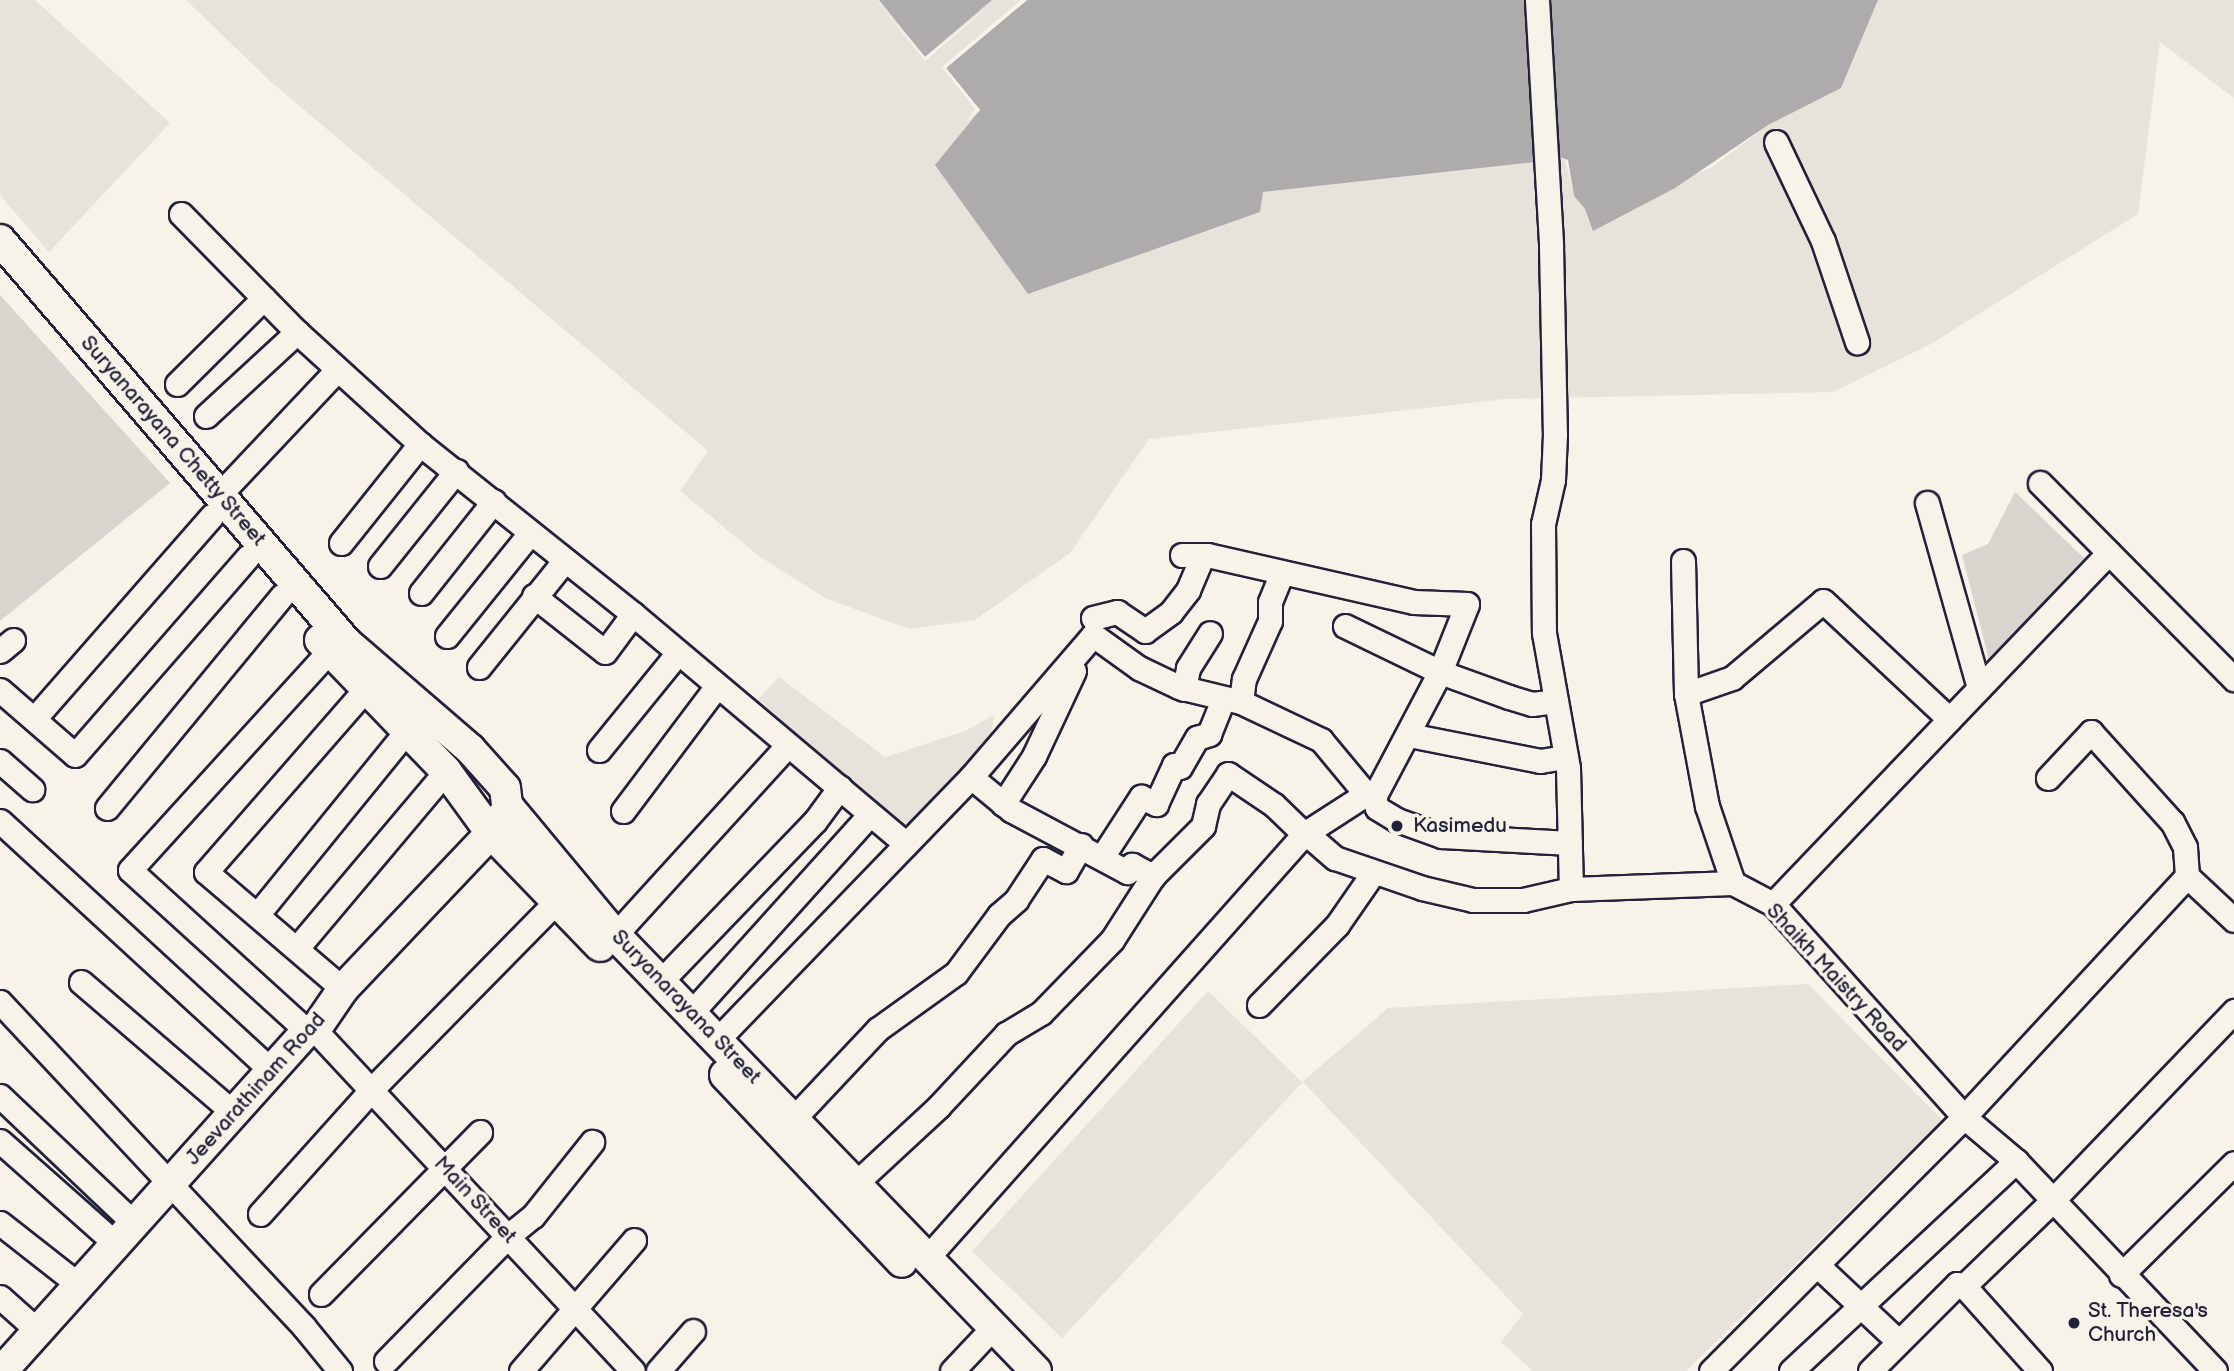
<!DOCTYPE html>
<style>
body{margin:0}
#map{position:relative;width:2234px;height:1371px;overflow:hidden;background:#f7f3e8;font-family:"Balsamiq Sans",sans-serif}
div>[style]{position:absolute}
.built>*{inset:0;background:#e7e3db}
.green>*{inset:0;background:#d8d5cf}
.water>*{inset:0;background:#aeabad}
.pier>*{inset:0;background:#f7f3e8}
.roads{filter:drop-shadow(2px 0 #22223b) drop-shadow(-2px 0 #22223b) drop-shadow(0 2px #22223b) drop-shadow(0 -2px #22223b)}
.minor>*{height:23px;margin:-11.5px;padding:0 11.5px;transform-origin:11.5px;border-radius:11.5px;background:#f7f3e8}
.major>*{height:30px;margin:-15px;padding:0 15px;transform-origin:15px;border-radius:15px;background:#f7f3e8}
.dots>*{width:19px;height:19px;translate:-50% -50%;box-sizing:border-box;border:4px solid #f7f3e8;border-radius:50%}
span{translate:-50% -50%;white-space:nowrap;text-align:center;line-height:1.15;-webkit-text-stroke:7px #f7f3e8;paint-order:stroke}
.street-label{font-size:21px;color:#22223b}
.poi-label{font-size:21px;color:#22223b}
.left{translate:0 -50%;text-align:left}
</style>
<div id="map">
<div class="built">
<div style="clip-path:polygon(0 0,35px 0,170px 123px,49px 252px,0 195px)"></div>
<div style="clip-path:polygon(186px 0,879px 0,925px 57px,992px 0,1027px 0,946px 68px,1263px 192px,1536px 162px,1526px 0,1574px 196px,1585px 209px,1711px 168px,1768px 125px,1841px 88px,1878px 0,2234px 0,2234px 98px,2160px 42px,2138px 214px,1931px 344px,1833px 392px,1505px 399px,1149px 439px,1070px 553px,975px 620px,909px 629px,825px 598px,759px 556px,680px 491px,708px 451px,270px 81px)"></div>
<div style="clip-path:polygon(779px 677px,885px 757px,965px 731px,994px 715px,991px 735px,904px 834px,752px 705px)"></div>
<div style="clip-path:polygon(1808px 984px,1942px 1120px,1686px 1371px,1533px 1371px,1501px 1342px,1523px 1314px,1303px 1082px,1062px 1338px,972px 1251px,1208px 991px,1302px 1082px,1388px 1008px)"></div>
</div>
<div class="green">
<div style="clip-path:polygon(0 295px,170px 483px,0 621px)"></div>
<div style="clip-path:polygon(2015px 492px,2084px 558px,1989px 660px,1962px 555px,1988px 544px)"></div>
</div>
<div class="water">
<div style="clip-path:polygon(879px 0,992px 0,925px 57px)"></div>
<div style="clip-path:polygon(1027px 0,1526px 0,1536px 162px,1263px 192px,1260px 212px,1028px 294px,935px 165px,980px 110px,946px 68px)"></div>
<div style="clip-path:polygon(1548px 0,1878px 0,1841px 88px,1768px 125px,1675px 188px,1593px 231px,1585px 209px,1574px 196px,1568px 160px,1557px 156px)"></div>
</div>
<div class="pier">
<div style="clip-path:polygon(876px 0,925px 57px,996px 0,925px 61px)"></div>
<div style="clip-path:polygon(1021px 0,1027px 0,946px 68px,980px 110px,966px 122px,975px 109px,942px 67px)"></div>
</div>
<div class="roads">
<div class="minor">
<div style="left:1537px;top:0;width:246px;rotate:86.7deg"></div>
<div style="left:1551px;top:246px;width:188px;rotate:88.8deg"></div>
<div style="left:1555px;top:434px;width:46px;rotate:92.5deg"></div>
<div style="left:1553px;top:480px;width:45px;rotate:102.8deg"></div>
<div style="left:1543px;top:524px;width:109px;rotate:89.5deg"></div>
<div style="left:1544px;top:633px;width:137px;rotate:79.9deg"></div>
<div style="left:1568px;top:768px;width:121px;rotate:88.6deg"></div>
<div style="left:1571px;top:889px;width:162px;rotate:-2.1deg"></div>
<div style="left:1733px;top:883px;width:45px;rotate:27.7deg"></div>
<div style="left:1773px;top:904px;width:286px;rotate:48.1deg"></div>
<div style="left:1964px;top:1117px;width:68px;rotate:40.2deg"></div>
<div style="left:2016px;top:1161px;width:289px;rotate:46.5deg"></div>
<div style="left:1776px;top:142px;width:110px;rotate:64.6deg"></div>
<div style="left:1823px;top:241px;width:107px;rotate:71.4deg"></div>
<div style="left:181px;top:214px;width:165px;rotate:45.5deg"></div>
<div style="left:297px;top:332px;width:166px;rotate:42.3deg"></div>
<div style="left:420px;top:444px;width:273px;rotate:38.6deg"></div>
<div style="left:633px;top:614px;width:357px;rotate:40.1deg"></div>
<div style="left:177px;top:384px;width:122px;rotate:-44.7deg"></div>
<div style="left:206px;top:416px;width:124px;rotate:-42.7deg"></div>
<div style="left:2040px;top:483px;width:276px;rotate:45.3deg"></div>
<div style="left:220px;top:494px;width:170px;rotate:-46.7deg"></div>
<div style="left:1927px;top:503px;width:192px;rotate:74.3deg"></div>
<div style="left:341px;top:543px;width:127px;rotate:-51.4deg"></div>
<div style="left:1683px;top:561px;width:133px;rotate:88.7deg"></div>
<div style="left:1686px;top:694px;width:114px;rotate:79.4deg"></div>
<div style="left:1707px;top:806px;width:81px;rotate:71.3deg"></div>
<div style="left:380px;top:566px;width:122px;rotate:-51.3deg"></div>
<div style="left:421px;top:593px;width:117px;rotate:-51.6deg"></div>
<div style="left:534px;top:596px;width:90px;rotate:38.3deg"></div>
<div style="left:605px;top:652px;width:47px;rotate:-53.6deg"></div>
<div style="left:1093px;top:618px;width:25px;rotate:-14deg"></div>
<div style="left:1117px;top:612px;width:34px;rotate:34deg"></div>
<div style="left:1145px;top:631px;width:32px;rotate:-36deg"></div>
<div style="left:1171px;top:612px;width:28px;rotate:-52deg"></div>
<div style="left:1188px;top:590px;width:38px;rotate:-67deg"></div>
<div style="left:1345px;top:626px;width:106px;rotate:25.8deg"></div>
<div style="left:1440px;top:672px;width:73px;rotate:19.9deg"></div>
<div style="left:1509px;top:697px;width:24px;rotate:17deg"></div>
<div style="left:1532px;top:704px;width:24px;rotate:-7deg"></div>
<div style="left:447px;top:636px;width:132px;rotate:-51.1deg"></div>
<div style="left:0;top:651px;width:17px;rotate:-40deg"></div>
<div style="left:479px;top:667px;width:137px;rotate:-51.2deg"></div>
<div style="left:1184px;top:689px;width:21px;rotate:-79deg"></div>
<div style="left:1188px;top:668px;width:41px;rotate:-57.8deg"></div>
<div style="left:0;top:690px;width:99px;rotate:40.9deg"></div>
<div style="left:75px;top:755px;width:263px;rotate:-48.9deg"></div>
<div style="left:1686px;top:694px;width:49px;rotate:-19.2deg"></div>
<div style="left:1732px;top:678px;width:119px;rotate:-40.2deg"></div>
<div style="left:1823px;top:601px;width:173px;rotate:43.1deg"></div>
<div style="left:1241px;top:702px;width:23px;rotate:-83deg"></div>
<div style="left:1244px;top:679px;width:64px;rotate:-65.9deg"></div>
<div style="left:1270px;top:621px;width:19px;rotate:-90deg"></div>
<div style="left:1270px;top:602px;width:29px;rotate:-68deg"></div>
<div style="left:34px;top:719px;width:270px;rotate:-48.8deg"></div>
<div style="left:1409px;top:735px;width:134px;rotate:11.2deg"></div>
<div style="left:1540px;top:761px;width:26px;rotate:-9deg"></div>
<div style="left:599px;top:750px;width:124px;rotate:-50.9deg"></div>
<div style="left:0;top:761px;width:43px;rotate:41.2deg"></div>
<div style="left:971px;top:777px;width:52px;rotate:39.5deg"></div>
<div style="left:1011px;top:810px;width:132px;rotate:28.1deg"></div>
<div style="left:1127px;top:872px;width:9px;rotate:-54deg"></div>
<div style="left:1132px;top:865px;width:24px;rotate:28deg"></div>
<div style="left:1374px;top:797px;width:11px;rotate:75deg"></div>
<div style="left:1377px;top:808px;width:23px;rotate:31deg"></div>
<div style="left:1397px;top:820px;width:48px;rotate:19.6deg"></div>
<div style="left:1442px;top:836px;width:128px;rotate:3.1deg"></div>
<div style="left:1003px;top:804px;width:57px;rotate:-57.1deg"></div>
<div style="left:1034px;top:756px;width:94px;rotate:-64.8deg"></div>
<div style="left:107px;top:808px;width:275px;rotate:-50.5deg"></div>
<div style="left:623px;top:811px;width:155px;rotate:-53.1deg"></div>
<div style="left:0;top:821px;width:369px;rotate:42.6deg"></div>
<div style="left:1307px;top:834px;width:37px;rotate:41deg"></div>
<div style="left:1335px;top:858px;width:92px;rotate:19deg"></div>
<div style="left:1422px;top:888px;width:52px;rotate:13.2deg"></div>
<div style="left:1473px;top:900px;width:50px"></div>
<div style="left:1523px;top:900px;width:49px;rotate:-12.9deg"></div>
<div style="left:1102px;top:857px;width:72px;rotate:-57deg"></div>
<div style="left:1141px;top:797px;width:17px;rotate:25deg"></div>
<div style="left:1156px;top:804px;width:43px;rotate:-65.2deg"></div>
<div style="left:1174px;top:765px;width:6px;rotate:18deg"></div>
<div style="left:1180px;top:767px;width:34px;rotate:-60deg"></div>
<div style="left:1197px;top:738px;width:13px;rotate:-18deg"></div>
<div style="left:1209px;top:734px;width:37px;rotate:-68deg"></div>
<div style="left:2187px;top:876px;width:64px;rotate:43.1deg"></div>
<div style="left:1773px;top:904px;width:486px;rotate:-46.3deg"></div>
<div style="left:257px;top:915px;width:235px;rotate:-50.9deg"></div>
<div style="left:615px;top:935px;width:257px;rotate:-47.7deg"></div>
<div style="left:297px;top:948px;width:231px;rotate:-49.9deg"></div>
<div style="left:81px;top:982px;width:201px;rotate:40.6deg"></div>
<div style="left:660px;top:982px;width:223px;rotate:-46.1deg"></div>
<div style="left:815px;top:821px;width:42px;rotate:-53.7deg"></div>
<div style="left:343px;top:989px;width:180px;rotate:-139.5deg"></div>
<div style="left:206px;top:872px;width:242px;rotate:-48.9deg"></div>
<div style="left:0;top:1002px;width:445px;rotate:46.9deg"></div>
<div style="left:304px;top:1327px;width:57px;rotate:50.7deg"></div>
<div style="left:1259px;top:1005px;width:112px;rotate:-45.7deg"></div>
<div style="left:1337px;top:925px;width:63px;rotate:-55.3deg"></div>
<div style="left:691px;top:1013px;width:266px;rotate:-48deg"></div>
<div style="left:315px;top:1030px;width:466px;rotate:47deg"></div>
<div style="left:307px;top:1031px;width:239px;rotate:-137.7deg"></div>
<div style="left:130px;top:870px;width:296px;rotate:-47.7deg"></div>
<div style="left:717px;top:1040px;width:366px;rotate:-46deg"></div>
<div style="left:971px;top:777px;width:187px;rotate:-49.3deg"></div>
<div style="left:1093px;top:635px;width:57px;rotate:35.7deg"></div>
<div style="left:1139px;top:668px;width:44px;rotate:25.4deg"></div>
<div style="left:1179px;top:687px;width:64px;rotate:13.6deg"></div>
<div style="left:1241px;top:702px;width:89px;rotate:25.4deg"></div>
<div style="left:1321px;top:740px;width:70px;rotate:50.2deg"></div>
<div style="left:0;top:1096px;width:185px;rotate:43.5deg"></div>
<div style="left:795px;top:1117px;width:121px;rotate:-46.7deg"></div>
<div style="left:878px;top:1029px;width:96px;rotate:-35.7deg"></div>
<div style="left:956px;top:973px;width:72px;rotate:-53.4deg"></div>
<div style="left:999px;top:915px;width:23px;rotate:-41deg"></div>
<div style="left:1016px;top:900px;width:49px;rotate:-56.6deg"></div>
<div style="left:1043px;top:859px;width:26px;rotate:28deg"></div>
<div style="left:1066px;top:871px;width:30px;rotate:-60deg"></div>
<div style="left:0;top:1141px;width:155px;rotate:41.6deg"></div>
<div style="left:856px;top:1183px;width:112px;rotate:-42.8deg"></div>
<div style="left:938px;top:1107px;width:100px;rotate:-47deg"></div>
<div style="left:1006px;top:1034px;width:41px;rotate:-31deg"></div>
<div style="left:1041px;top:1013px;width:102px;rotate:-45.8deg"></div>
<div style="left:1112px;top:940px;width:76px;rotate:-57.4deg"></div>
<div style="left:1153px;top:876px;width:71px;rotate:-45deg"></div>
<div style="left:1203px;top:826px;width:23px;rotate:-77deg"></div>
<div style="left:1208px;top:804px;width:36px;rotate:-56deg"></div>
<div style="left:1228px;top:774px;width:55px;rotate:34deg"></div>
<div style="left:1274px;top:805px;width:42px;rotate:44deg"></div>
<div style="left:260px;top:1214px;width:169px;rotate:-48.1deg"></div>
<div style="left:373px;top:1088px;width:262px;rotate:-45.5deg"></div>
<div style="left:0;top:1223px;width:100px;rotate:38.1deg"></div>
<div style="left:926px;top:1259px;width:569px;rotate:-48.35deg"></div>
<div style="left:1304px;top:834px;width:74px;rotate:-32.8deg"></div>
<div style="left:1366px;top:794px;width:9px;rotate:21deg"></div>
<div style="left:1374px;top:797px;width:141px;rotate:-62.2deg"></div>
<div style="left:1440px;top:672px;width:73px;rotate:-68.3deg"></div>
<div style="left:1467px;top:604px;width:53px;rotate:-177.8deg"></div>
<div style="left:1414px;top:602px;width:212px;rotate:-167.2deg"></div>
<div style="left:1207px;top:555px;width:25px;rotate:180deg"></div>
<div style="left:1817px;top:1265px;width:112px;rotate:43.2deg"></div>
<div style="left:2121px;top:1275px;width:159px;rotate:-44.7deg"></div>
<div style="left:1964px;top:1286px;width:114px;rotate:48.2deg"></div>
<div style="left:321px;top:1294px;width:227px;rotate:-45.5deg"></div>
<div style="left:0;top:1297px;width:51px;rotate:41.8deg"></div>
<div style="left:386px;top:1361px;width:175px;rotate:-45.7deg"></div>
<div style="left:508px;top:1236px;width:32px;rotate:-39deg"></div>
<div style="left:533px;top:1216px;width:95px;rotate:-51.4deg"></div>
<div style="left:521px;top:1371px;width:173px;rotate:-49.2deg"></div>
<div style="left:658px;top:1371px;width:53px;rotate:-48.8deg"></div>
<div style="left:952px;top:1371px;width:44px;rotate:-46.8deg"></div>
<div style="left:1711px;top:1371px;width:359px;rotate:-45.1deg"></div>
<div style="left:1964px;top:1117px;width:328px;rotate:-47.2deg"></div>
<div style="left:2187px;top:876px;width:29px;rotate:-94deg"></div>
<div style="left:2185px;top:847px;width:28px;rotate:-117deg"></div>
<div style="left:2172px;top:822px;width:121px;rotate:-132deg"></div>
<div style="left:2091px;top:732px;width:63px;rotate:133.1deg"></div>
<div style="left:1791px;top:1371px;width:308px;rotate:-43deg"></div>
<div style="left:1870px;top:1371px;width:123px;rotate:-45deg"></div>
<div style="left:1957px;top:1284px;width:7px;rotate:16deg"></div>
<div style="left:1964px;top:1286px;width:121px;rotate:-44deg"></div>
<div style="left:2051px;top:1202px;width:265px;rotate:-46.2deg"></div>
</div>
<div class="major">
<div style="left:0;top:240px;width:530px;rotate:49.28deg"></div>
<div style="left:346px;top:642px;width:164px;rotate:40.8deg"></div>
<div style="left:470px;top:749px;width:52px;rotate:48.1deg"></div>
<div style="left:505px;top:788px;width:17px;rotate:83deg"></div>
<div style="left:507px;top:805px;width:169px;rotate:50.3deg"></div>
<div style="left:615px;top:935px;width:606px;rotate:46deg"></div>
<div style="left:320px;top:640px;width:182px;rotate:46.1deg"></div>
<div style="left:446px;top:771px;width:77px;rotate:54deg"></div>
<div style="left:491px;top:833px;width:157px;rotate:46deg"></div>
<div style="left:725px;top:1075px;width:257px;rotate:46.6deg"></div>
<div style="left:2px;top:1371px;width:457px;rotate:-48.1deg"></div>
<div style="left:307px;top:1031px;width:8px;rotate:-7deg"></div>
<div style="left:315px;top:1030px;width:50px;rotate:-55.7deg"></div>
<div style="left:343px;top:989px;width:215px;rotate:-46.5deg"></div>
<div style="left:491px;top:833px;width:17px;rotate:-59deg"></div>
</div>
</div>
<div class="dots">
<div style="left:1397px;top:826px;background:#22223b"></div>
<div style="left:2074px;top:1323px;background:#22223b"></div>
</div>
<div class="street-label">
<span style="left:173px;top:441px;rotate:49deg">Suryanarayana Chetty Street</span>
<span style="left:1836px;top:978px;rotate:47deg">Shaikh Maistry Road</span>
<span style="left:686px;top:1007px;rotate:46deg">Suryanarayana Street</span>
<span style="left:256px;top:1089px;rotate:-48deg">Jeevarathinam Road</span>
<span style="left:475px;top:1200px;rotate:47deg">Main Street</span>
</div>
<div class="poi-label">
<span class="left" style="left:1413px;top:826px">Kasimedu</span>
<span class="left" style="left:2088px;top:1323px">St. Theresa's<br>Church</span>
</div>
</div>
